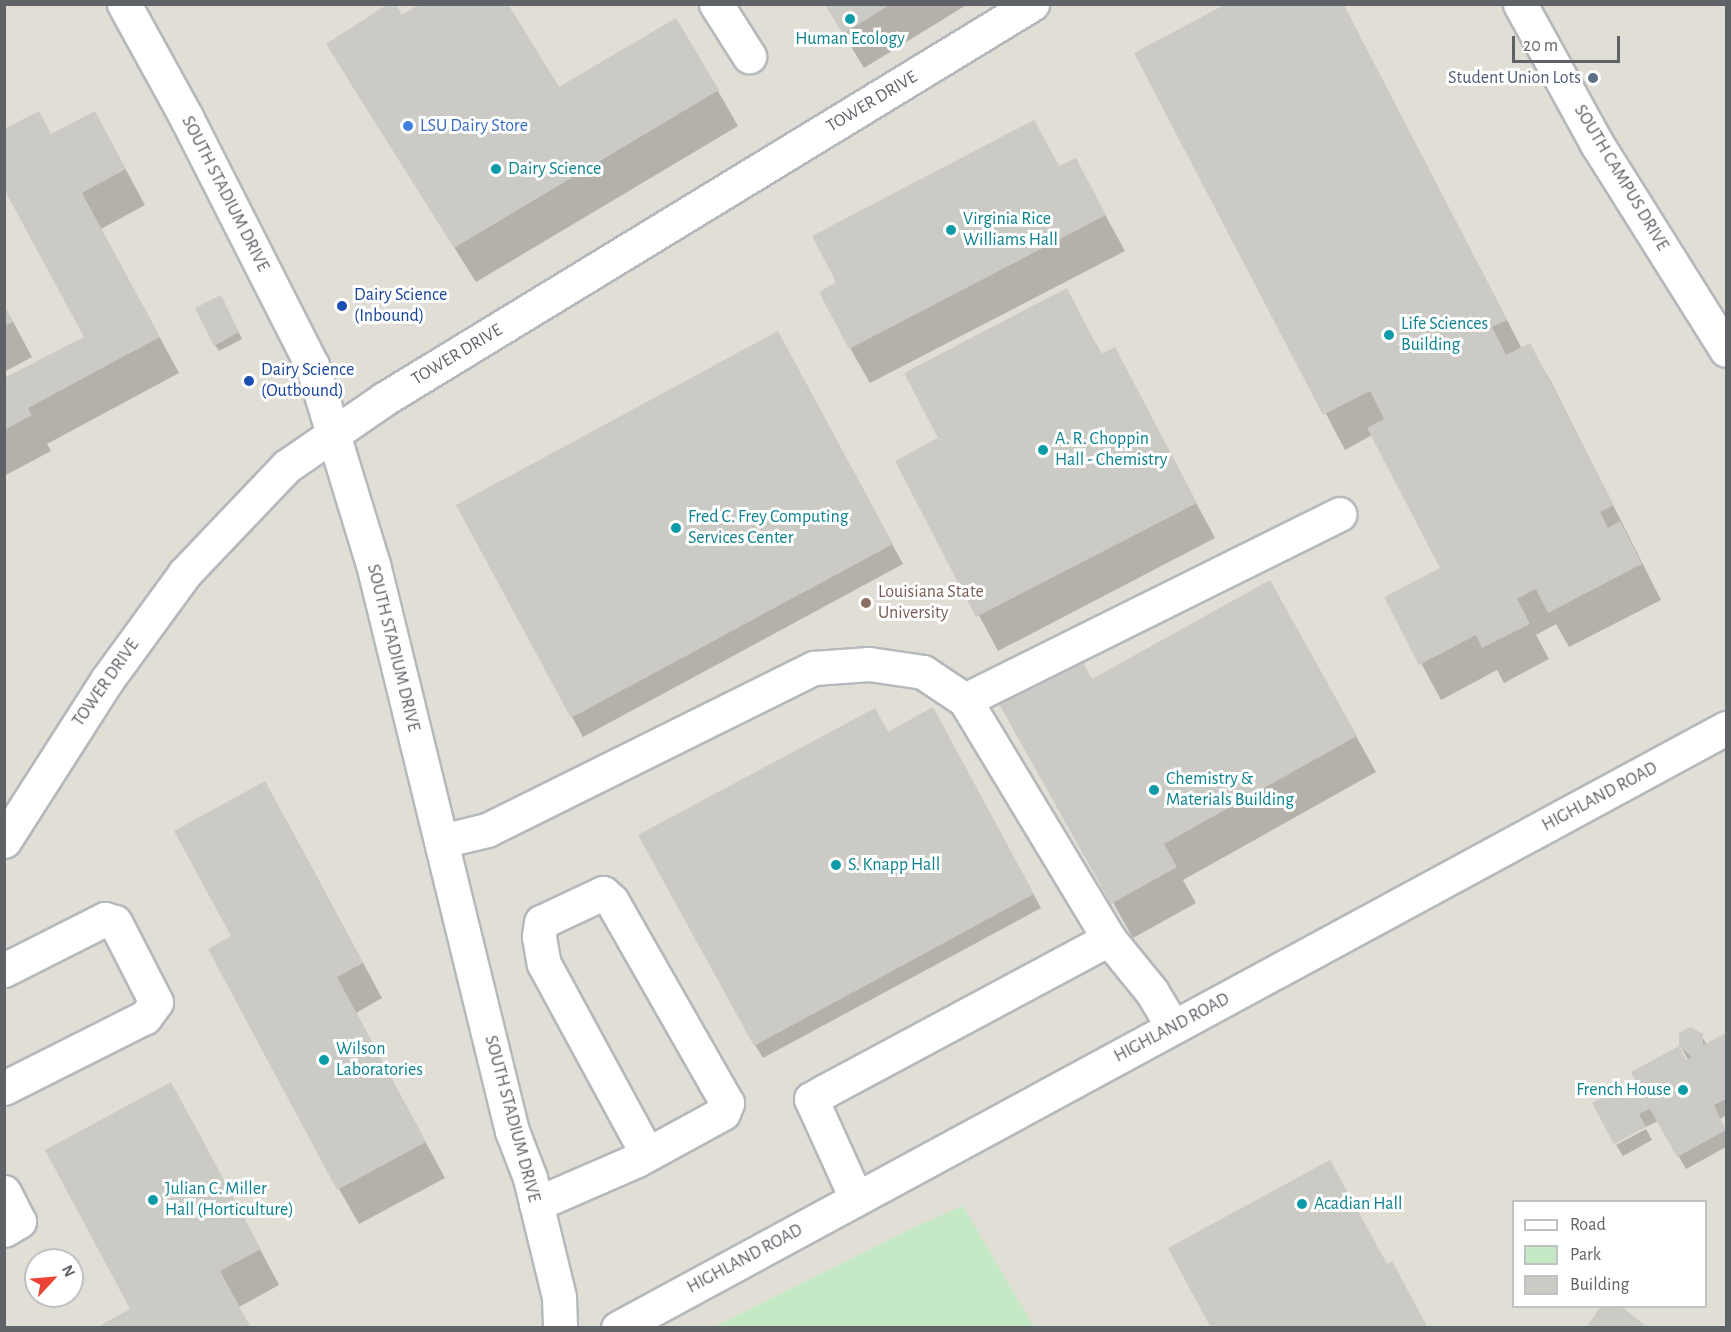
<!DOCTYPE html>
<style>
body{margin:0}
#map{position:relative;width:1731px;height:1332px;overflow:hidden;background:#f1efe8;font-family:"Alegreya Sans",sans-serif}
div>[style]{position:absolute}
.education>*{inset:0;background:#e1ded6}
.green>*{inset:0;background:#c5e8c5}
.shadow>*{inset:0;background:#0003}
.building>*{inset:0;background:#cccac5}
.roads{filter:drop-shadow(2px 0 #b5b8bc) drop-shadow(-2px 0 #b5b8bc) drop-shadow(0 2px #b5b8bc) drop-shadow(0 -2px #b5b8bc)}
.minor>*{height:33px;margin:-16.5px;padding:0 16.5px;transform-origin:16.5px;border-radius:16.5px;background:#fff}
.dots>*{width:16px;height:16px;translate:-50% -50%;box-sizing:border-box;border:3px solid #fff;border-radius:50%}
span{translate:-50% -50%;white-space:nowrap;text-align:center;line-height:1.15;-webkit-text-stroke:6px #fff;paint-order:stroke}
.culture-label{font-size:18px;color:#0d838f}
.left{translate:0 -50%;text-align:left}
.right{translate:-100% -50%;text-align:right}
.service-label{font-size:18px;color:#4e5e75}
.street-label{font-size:18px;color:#5f6368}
.shop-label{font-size:18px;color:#366cbe}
.transit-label{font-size:18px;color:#164399}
.education-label{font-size:18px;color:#785e54}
.frame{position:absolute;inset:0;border:6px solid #5f6368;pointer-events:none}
.legend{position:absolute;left:1512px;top:1200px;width:195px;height:108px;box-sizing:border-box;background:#fff;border:2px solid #bfc1c3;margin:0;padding:8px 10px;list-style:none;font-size:18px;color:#5f6368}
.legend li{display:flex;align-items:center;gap:12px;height:30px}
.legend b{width:30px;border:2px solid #bfc1c3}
.north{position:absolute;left:24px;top:1248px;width:60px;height:60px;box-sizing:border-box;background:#fff;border:2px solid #bfc1c3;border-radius:50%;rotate:64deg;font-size:16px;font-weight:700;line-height:24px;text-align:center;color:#5f6368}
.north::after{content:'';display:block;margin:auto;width:21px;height:27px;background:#ea4335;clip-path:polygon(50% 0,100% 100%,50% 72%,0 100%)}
.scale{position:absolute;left:1512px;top:36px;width:108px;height:27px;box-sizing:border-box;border:3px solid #5f6368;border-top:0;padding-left:8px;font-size:18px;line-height:21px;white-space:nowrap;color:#5f6368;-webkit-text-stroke:4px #fff;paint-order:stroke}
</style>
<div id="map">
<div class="education">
<div style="clip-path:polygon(evenodd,5px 5px,1726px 5px,1726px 1327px,5px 1328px,5px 5px,1514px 1202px,1706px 1202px,1706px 1306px,1514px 1306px,1514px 1202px,5px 5px,36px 1260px,72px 1260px,72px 1296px,36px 1296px,36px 1260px)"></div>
</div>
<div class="green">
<div style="clip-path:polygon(963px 1206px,1034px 1327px,714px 1327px,919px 1225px)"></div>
</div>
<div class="shadow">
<div style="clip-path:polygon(825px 4px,968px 4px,864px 68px)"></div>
<div style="clip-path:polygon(1229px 4px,1343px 4px,1522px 349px,1529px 345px,1550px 380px,1661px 600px,1569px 647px,1556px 624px,1536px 635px,1549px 659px,1504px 683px,1497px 670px,1441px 700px,1386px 598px,1442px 569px,1372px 435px,1345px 450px,1136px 53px)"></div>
<div style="clip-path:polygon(402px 17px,559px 89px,718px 91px,738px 126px,476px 282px,348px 79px)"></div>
<div style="clip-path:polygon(95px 113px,145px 205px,101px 229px,179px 373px,47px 444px,51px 451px,4px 476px,4px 381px,86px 337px,51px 136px)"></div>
<div style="clip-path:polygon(1034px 122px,1060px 168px,1075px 160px,1125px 251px,870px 383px,850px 348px,838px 283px)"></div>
<div style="clip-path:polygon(1066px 290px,1102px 355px,1114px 349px,1215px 538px,998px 651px,897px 462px,940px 439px)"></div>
<div style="clip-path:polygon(224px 303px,242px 339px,219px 351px,215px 345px)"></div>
<div style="clip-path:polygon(4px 305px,32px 357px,4px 372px)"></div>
<div style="clip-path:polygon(789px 353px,903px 564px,583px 737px,572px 717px)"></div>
<div style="clip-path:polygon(1290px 617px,1376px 772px,1183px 880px,1196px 903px,1133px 938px,1000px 702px,1092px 681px)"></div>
<div style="clip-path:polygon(940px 722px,1041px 908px,763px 1058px,755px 1045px,888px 734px)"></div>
<div style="clip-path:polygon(285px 818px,382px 998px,356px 1013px,445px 1178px,359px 1224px,339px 1189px,233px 937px)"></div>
<div style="clip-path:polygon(1726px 1034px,1726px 1115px,1720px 1119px,1726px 1130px,1726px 1147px,1686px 1169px,1658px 1121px,1614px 1142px,1631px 1101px,1689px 1061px,1680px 1046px,1701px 1035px,1707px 1045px)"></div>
<div style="clip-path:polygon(191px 1119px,279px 1285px,239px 1307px,132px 1310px)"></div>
<div style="clip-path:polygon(1646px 1129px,1652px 1140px,1623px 1156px,1616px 1145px)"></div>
</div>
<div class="building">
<div style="clip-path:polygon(388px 4px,396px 4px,402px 15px,420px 4px,508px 4px,559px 87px,676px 18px,719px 90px,454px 248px,326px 44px)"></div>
<div style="clip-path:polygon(825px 4px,891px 4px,843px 34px)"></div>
<div style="clip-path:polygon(1226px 4px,1343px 4px,1507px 320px,1492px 327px,1506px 355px,1530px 343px,1614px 505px,1600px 512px,1608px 528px,1620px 521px,1642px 564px,1548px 613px,1536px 589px,1517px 599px,1530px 624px,1482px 648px,1476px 635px,1419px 665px,1384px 597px,1440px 568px,1367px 428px,1384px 419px,1370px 391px,1323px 415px,1134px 53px)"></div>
<div style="clip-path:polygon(39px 111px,51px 134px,95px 111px,126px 169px,82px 193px,160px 337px,28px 408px,32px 415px,4px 430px,4px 378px,84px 337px,4px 189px,4px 129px)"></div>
<div style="clip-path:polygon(1034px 120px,1059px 166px,1076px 158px,1106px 215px,849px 349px,819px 292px,836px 282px,812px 236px)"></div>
<div style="clip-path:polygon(1067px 288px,1101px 354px,1115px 347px,1197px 503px,976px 617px,895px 461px,938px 438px,904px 373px)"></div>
<div style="clip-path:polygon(221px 295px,239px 332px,214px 346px,195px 308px)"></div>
<div style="clip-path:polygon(4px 305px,13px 322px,4px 326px)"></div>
<div style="clip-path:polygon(778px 331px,893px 544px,571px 718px,456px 505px)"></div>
<div style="clip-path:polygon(1270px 580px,1357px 736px,1164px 844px,1177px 867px,1111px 904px,998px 702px,1080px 657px,1092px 679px)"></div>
<div style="clip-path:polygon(933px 707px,1034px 894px,754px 1046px,638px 835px,875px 708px,888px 732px)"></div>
<div style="clip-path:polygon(265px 781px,363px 963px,337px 977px,426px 1142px,337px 1190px,208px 949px,231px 936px,174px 831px)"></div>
<div style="clip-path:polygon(1690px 1027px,1703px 1034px,1703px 1045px,1726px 1033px,1726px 1099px,1714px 1105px,1726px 1130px,1677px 1157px,1650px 1109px,1639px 1114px,1646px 1127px,1614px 1144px,1592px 1103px,1624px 1086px,1631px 1099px,1642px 1093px,1631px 1072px,1679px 1046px,1686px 1060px,1692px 1057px,1679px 1046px,1679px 1033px)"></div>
<div style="clip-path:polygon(171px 1082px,261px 1249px,220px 1271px,251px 1328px,96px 1328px,130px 1309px,45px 1150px)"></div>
<div style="clip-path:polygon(1330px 1160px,1387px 1264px,1392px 1261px,1428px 1328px,1211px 1328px,1168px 1248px)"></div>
<div style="clip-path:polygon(1601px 1306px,1621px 1306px,1648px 1328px,1586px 1328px)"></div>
</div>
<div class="roads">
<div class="minor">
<div style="left:124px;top:4px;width:129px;rotate:61.2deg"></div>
<div style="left:186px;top:117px;width:278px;rotate:63.1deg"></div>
<div style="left:312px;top:365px;width:208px;rotate:73deg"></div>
<div style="left:373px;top:564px;width:584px;rotate:76.23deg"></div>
<div style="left:512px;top:1131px;width:50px;rotate:69deg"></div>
<div style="left:530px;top:1178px;width:122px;rotate:76.3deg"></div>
<div style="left:559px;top:1297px;width:31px;rotate:88deg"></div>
<div style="left:716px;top:4px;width:62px;rotate:57.6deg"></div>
<div style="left:1520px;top:4px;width:160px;rotate:61.2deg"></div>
<div style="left:1597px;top:144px;width:243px;rotate:57.9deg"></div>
<div style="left:965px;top:700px;width:418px;rotate:-26.4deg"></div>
<div style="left:4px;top:841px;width:191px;rotate:-57.4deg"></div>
<div style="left:107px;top:680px;width:132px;rotate:-53.9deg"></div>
<div style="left:185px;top:573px;width:148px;rotate:-46.4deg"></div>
<div style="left:287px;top:466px;width:118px;rotate:-34.6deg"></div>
<div style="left:384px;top:399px;width:759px;rotate:-31.37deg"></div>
<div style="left:441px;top:841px;width:47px;rotate:-13.4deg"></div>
<div style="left:487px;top:830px;width:365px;rotate:-26.4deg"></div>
<div style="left:814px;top:668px;width:55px;rotate:-4.2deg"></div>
<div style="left:869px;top:664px;width:55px;rotate:8.4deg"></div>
<div style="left:923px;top:672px;width:50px;rotate:33.7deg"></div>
<div style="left:965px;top:700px;width:279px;rotate:58.9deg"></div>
<div style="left:4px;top:970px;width:113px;rotate:-26.8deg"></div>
<div style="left:105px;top:919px;width:10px;rotate:17deg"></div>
<div style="left:115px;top:922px;width:90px;rotate:62.9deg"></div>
<div style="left:156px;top:1002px;width:19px;rotate:126deg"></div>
<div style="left:145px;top:1017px;width:158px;rotate:153.3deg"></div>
<div style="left:4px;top:1192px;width:33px;rotate:63deg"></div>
<div style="left:19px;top:1221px;width:17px;rotate:149deg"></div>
<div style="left:856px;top:1198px;width:109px;rotate:-114.4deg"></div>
<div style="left:811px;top:1099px;width:16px;rotate:-30deg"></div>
<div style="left:825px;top:1091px;width:322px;rotate:-28.2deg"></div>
<div style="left:1109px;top:939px;width:68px;rotate:50.9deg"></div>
<div style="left:1152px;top:992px;width:41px;rotate:59deg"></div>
<div style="left:536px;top:1204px;width:110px;rotate:-23.5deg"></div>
<div style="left:637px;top:1160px;width:98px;rotate:-28.7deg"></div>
<div style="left:723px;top:1113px;width:11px;rotate:-68deg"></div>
<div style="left:727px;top:1103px;width:232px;rotate:-119.7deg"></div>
<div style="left:612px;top:901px;width:12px;rotate:-138deg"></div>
<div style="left:603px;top:893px;width:68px;rotate:154.9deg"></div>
<div style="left:541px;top:922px;width:15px;rotate:98deg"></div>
<div style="left:539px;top:937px;width:27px;rotate:80deg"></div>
<div style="left:544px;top:964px;width:216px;rotate:61.5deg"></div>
<div style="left:618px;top:1328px;width:1260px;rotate:-28.44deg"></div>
</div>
</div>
<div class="dots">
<div style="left:850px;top:19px;background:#0f9aa8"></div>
<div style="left:1593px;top:78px;background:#5c6f8a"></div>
<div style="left:408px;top:126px;background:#3f7fe0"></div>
<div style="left:496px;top:169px;background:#0f9aa8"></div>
<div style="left:951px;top:230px;background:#0f9aa8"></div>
<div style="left:342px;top:306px;background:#1a4fb4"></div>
<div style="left:1389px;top:335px;background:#0f9aa8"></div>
<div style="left:249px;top:381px;background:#1a4fb4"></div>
<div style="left:1043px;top:450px;background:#0f9aa8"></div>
<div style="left:676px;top:528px;background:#0f9aa8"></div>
<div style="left:866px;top:603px;background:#8d6e63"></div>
<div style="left:1154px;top:790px;background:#0f9aa8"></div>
<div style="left:836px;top:865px;background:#0f9aa8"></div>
<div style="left:324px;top:1060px;background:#0f9aa8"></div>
<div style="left:1683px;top:1090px;background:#0f9aa8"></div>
<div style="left:153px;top:1200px;background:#0f9aa8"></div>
<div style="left:1302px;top:1204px;background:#0f9aa8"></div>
</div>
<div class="culture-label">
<span style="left:850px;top:39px">Human Ecology</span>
<span class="left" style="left:508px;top:169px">Dairy Science</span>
<span class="left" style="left:963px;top:230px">Virginia Rice<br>Williams Hall</span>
<span class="left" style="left:1401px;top:335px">Life Sciences<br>Building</span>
<span class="left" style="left:1055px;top:450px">A. R. Choppin<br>Hall - Chemistry</span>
<span class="left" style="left:688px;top:528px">Fred C. Frey Computing<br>Services Center</span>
<span class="left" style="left:1166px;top:790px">Chemistry &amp;<br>Materials Building</span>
<span class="left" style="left:848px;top:865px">S. Knapp Hall</span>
<span class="left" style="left:336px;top:1060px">Wilson<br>Laboratories</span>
<span class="right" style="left:1671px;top:1090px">French House</span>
<span class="left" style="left:165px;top:1200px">Julian C. Miller<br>Hall (Horticulture)</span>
<span class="left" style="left:1314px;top:1204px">Acadian Hall</span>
</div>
<div class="service-label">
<span class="right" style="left:1581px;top:78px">Student Union Lots</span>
</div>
<div class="street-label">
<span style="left:872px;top:102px;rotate:-31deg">TOWER DRIVE</span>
<span style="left:1621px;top:178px;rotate:59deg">SOUTH CAMPUS DRIVE</span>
<span style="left:225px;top:194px;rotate:63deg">SOUTH STADIUM DRIVE</span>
<span style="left:457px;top:355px;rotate:-31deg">TOWER DRIVE</span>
<span style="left:393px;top:648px;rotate:76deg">SOUTH STADIUM DRIVE</span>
<span style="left:106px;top:683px;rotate:-55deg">TOWER DRIVE</span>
<span style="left:1600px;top:797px;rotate:-28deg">HIGHLAND ROAD</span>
<span style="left:1172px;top:1028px;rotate:-28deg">HIGHLAND ROAD</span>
<span style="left:512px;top:1119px;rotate:75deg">SOUTH STADIUM DRIVE</span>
<span style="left:745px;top:1259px;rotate:-28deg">HIGHLAND ROAD</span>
</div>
<div class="shop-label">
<span class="left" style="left:420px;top:126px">LSU Dairy Store</span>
</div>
<div class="transit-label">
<span class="left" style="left:354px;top:306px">Dairy Science<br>(Inbound)</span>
<span class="left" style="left:261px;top:381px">Dairy Science<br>(Outbound)</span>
</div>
<div class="education-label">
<span class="left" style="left:878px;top:603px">Louisiana State<br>University</span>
</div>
<div class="frame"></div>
<ul class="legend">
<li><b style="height:8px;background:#fff"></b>Road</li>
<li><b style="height:16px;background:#c5e8c5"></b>Park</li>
<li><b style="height:16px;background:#cccac5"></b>Building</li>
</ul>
<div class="north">N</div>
<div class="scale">20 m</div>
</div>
